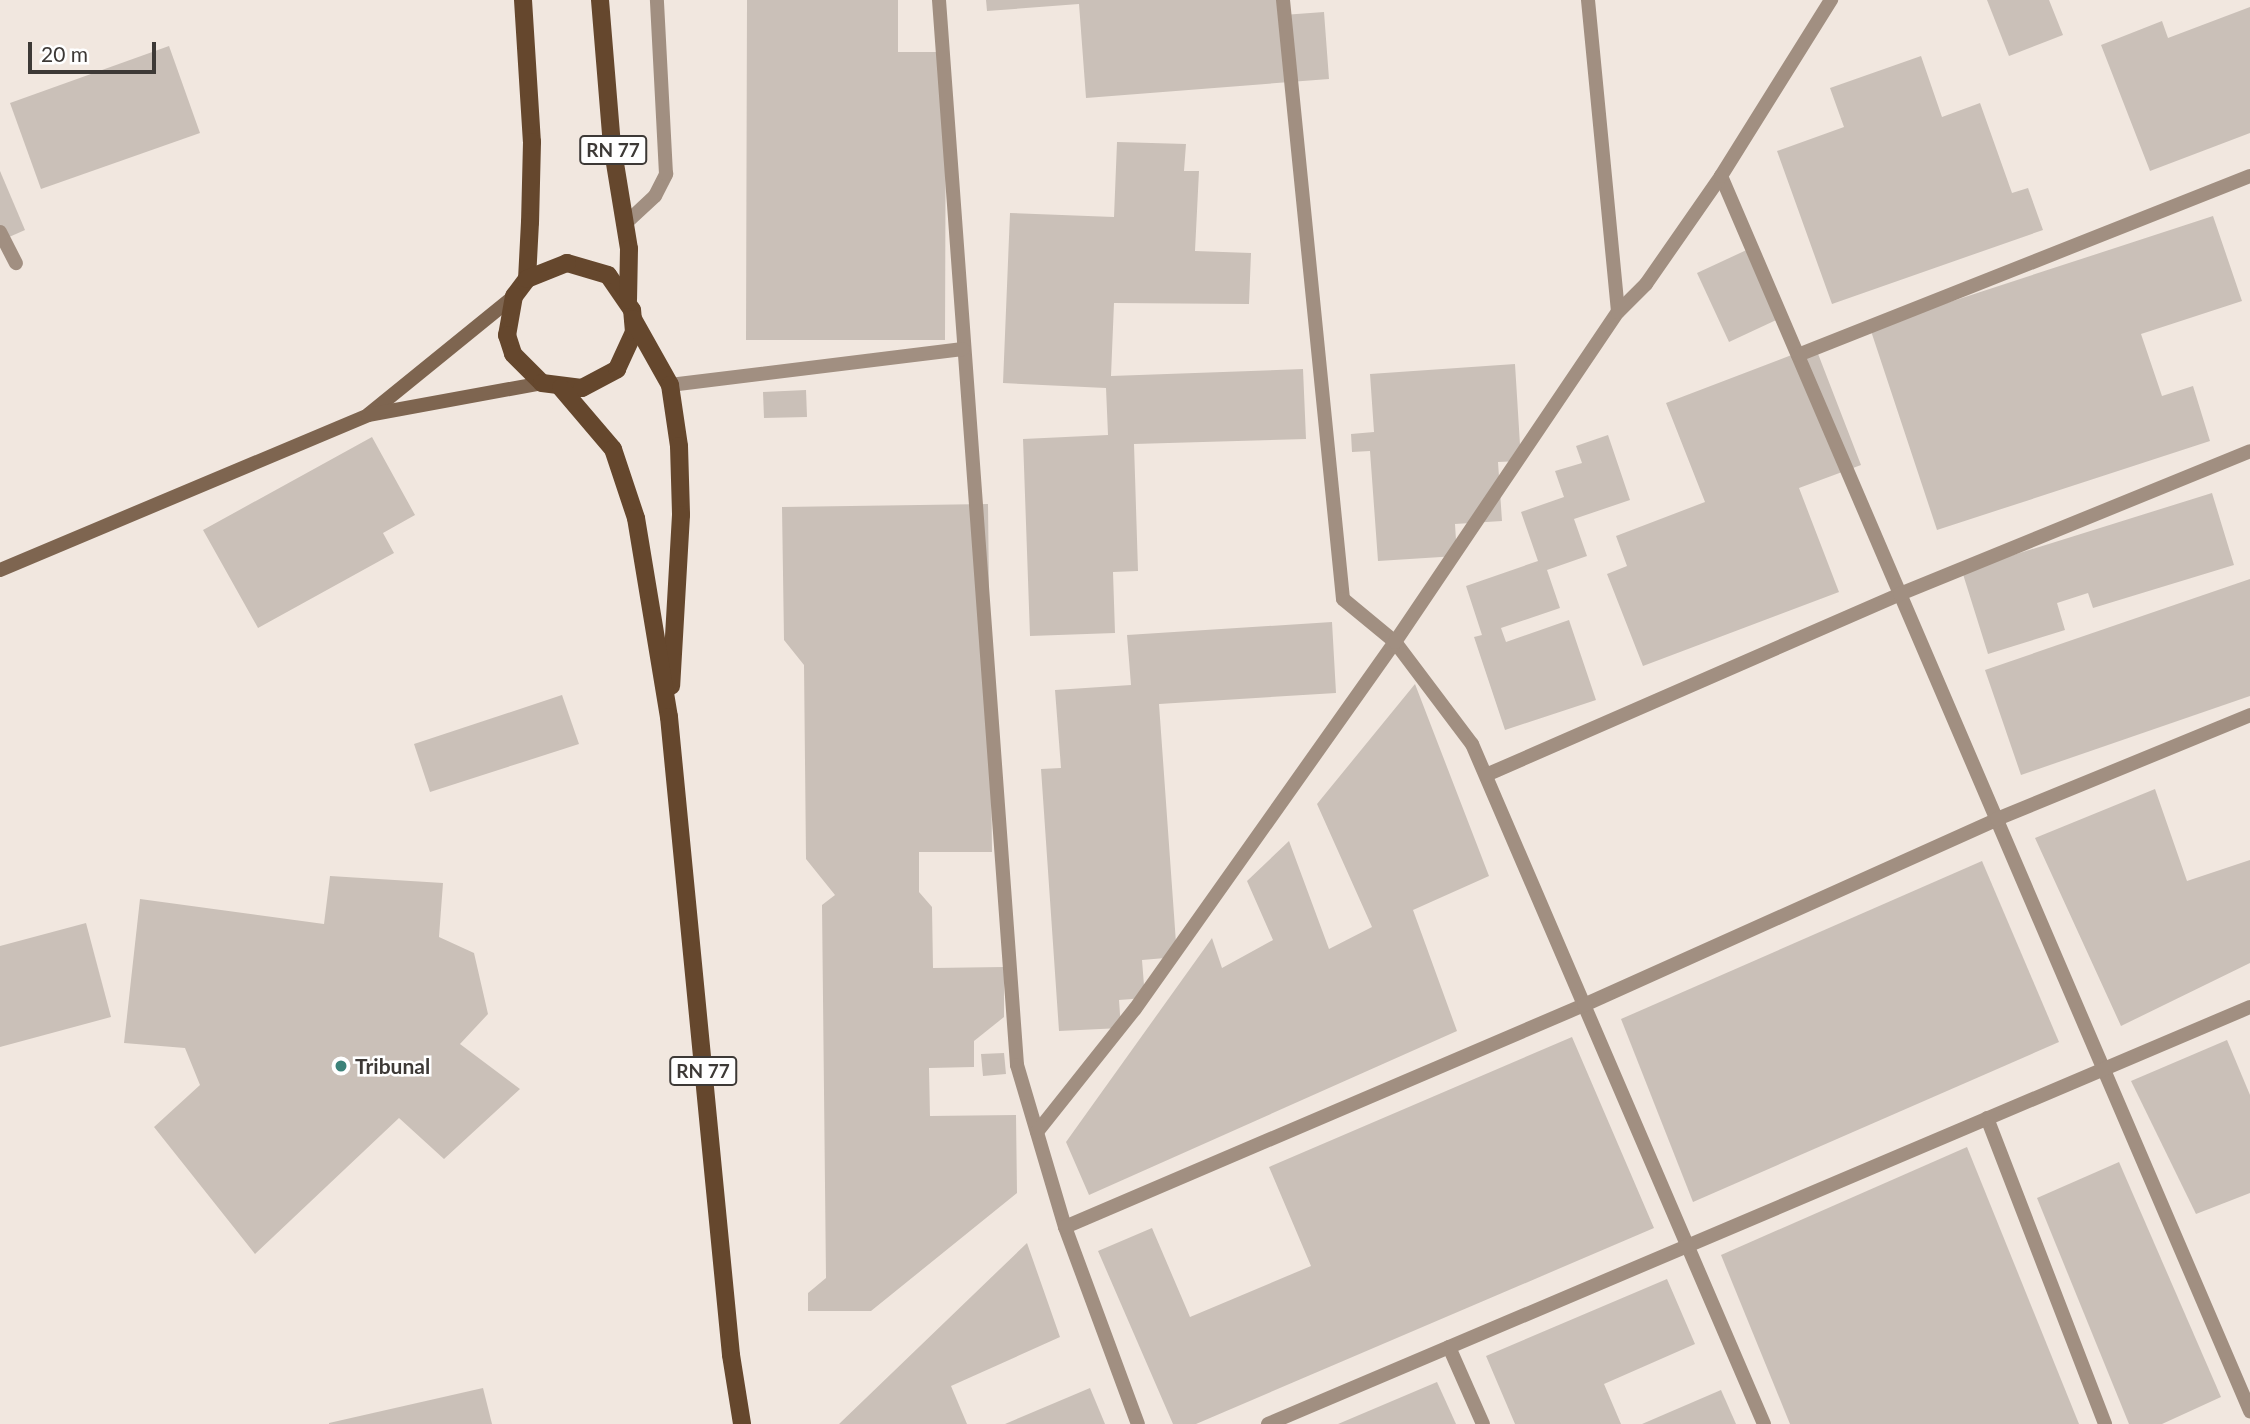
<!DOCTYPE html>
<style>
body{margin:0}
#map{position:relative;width:2250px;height:1424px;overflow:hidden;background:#f1e7df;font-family:Lato,sans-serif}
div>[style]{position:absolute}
.building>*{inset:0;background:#cac0b8}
.minor>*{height:14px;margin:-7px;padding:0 7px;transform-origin:7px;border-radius:7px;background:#a18f81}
.secondary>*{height:14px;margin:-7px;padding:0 7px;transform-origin:7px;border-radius:7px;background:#7e6550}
.primary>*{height:18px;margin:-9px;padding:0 9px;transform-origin:9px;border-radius:9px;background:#65472d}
.dots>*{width:19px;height:19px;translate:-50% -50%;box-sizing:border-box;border:4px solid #fff;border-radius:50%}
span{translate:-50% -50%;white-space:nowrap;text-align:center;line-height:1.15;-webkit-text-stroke:5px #fff;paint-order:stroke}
.shield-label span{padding:2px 5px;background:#fff;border:2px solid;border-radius:5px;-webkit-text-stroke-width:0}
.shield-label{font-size:19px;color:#3d3936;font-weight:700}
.poi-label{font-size:21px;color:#3d3936;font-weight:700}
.left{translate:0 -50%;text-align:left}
.scale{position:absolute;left:28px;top:42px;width:128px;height:32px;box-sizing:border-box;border:4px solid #3d3936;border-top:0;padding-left:9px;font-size:21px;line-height:24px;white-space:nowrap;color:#3d3936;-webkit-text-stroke:5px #fff;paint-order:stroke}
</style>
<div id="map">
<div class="building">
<div style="clip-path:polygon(747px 0,898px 0,898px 52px,946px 52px,945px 340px,746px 340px)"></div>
<div style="clip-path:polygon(986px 0,1281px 0,1283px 15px,1324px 12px,1329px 79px,1086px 98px,1079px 4px,987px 11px)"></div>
<div style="clip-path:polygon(1987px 0,2049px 0,2063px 35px,2009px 56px)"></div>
<div style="clip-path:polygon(2250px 7px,2250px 133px,2150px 171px,2101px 45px,2162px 21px,2168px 38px)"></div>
<div style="clip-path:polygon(169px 46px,200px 133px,41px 189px,10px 103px)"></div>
<div style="clip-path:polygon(1921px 56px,1942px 117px,1980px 103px,2012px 193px,2028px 188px,2043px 230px,1832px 304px,1777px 151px,1844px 127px,1830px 88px)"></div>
<div style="clip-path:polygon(1117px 142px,1186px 144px,1184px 171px,1199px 171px,1195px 251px,1251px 253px,1249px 304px,1114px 303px,1111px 376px,1303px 369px,1306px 439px,1134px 444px,1138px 571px,1113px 572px,1115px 633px,1030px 636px,1023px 439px,1108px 435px,1106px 388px,1003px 383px,1010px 213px,1114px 217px)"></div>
<div style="clip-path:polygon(0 171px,25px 230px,0 241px)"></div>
<div style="clip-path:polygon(2213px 216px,2242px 301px,2141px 334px,2162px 396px,2193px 386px,2210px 441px,1937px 530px,1870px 328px)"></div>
<div style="clip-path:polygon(1753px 247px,1785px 316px,1729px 342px,1697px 273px)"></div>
<div style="clip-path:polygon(1815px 346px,1861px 465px,1799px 488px,1839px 592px,1643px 666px,1607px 574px,1627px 566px,1616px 536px,1705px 502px,1666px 403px)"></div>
<div style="clip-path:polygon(1515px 364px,1521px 461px,1498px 462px,1502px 521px,1455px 524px,1457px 556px,1378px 561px,1370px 451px,1352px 452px,1351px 434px,1374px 432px,1370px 374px)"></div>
<div style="clip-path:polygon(806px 390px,807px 417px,764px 418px,763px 392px)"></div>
<div style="clip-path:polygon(1608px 435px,1630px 500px,1574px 519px,1587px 556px,1547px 570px,1560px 608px,1501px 628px,1506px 642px,1569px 620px,1596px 700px,1505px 730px,1474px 637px,1482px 635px,1466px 586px,1538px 561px,1521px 512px,1564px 497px,1555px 471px,1582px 463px,1576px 446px)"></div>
<div style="clip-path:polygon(372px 437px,415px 515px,383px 533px,394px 553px,258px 628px,203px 530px)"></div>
<div style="clip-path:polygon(2212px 493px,2234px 565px,2093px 608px,2088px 593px,2057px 603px,2065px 630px,1988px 654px,1962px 571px)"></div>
<div style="clip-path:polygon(988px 504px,992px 852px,919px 852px,919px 892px,932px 907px,933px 968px,1004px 967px,1004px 1017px,974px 1041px,974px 1067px,929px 1068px,930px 1116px,1016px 1115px,1017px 1193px,871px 1311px,808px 1311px,808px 1293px,826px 1278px,822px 905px,835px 895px,806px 859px,804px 665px,784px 640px,782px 507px)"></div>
<div style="clip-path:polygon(2250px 579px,2250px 696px,2021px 775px,1985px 670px)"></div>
<div style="clip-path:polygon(1332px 622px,1336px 693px,1159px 704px,1177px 957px,1142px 960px,1145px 998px,1119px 1000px,1121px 1028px,1059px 1031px,1041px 769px,1061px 768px,1055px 690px,1131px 685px,1127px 635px)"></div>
<div style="clip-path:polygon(1415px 684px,1489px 876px,1413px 910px,1457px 1031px,1089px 1195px,1066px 1142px,1212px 938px,1222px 968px,1273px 940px,1247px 881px,1289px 841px,1329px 949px,1372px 927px,1317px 804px)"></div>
<div style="clip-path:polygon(562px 695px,579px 744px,430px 792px,414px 744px)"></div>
<div style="clip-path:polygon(2155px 789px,2187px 881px,2250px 860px,2250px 963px,2121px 1026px,2035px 838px)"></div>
<div style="clip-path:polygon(1982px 861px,2059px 1042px,1693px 1202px,1621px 1019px)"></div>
<div style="clip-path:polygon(330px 876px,443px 883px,439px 937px,474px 953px,488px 1014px,460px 1044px,520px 1089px,444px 1159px,399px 1118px,255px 1254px,154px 1127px,200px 1085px,185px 1048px,124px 1043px,140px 899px,324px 924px)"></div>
<div style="clip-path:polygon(86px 923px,111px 1017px,0 1047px,0 946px)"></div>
<div style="clip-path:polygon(1572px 1037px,1654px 1228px,1196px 1424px,1173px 1424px,1098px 1251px,1152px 1228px,1190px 1317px,1311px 1266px,1269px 1167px)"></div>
<div style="clip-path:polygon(2227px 1040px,2250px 1095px,2250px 1193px,2196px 1214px,2131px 1081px)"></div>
<div style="clip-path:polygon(1004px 1053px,1006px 1074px,983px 1076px,981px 1054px)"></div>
<div style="clip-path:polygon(1967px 1147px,2079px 1424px,1790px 1424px,1721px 1255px)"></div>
<div style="clip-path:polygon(2119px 1162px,2221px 1397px,2162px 1424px,2129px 1424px,2037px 1198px)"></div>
<div style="clip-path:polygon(1027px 1243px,1060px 1337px,951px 1386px,967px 1424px,839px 1424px)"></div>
<div style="clip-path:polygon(1667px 1279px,1695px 1344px,1604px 1384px,1621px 1424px,1515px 1424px,1486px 1356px)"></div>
<div style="clip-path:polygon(1437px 1382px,1456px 1424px,1338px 1424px)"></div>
<div style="clip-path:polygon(483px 1388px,492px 1424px,329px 1424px,329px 1423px)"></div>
<div style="clip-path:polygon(1090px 1388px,1105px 1424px,1005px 1424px)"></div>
<div style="clip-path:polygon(1721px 1390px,1736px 1424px,1642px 1424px)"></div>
</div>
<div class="minor">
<div style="left:939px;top:0;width:1068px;rotate:85.81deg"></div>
<div style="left:1017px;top:1065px;width:169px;rotate:73.5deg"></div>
<div style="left:1065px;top:1227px;width:210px;rotate:69.7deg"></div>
<div style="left:1283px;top:0;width:602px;rotate:84.28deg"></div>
<div style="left:1343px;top:599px;width:67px;rotate:39.6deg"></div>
<div style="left:1395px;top:642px;width:128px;rotate:53deg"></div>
<div style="left:1472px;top:744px;width:740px;rotate:66.76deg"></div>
<div style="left:1588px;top:0;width:313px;rotate:84.5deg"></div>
<div style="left:1721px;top:176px;width:1344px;rotate:66.81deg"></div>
<div style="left:627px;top:222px;width:38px;rotate:-43deg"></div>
<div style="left:655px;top:196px;width:25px;rotate:-63deg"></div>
<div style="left:666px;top:174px;width:174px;rotate:-93deg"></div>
<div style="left:0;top:232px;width:35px;rotate:63deg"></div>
<div style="left:1798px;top:355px;width:486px;rotate:-21.6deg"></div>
<div style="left:670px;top:385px;width:295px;rotate:-7deg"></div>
<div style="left:1486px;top:775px;width:452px;rotate:-23.6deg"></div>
<div style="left:1900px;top:594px;width:378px;rotate:-22.2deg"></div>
<div style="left:1987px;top:1118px;width:328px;rotate:68.9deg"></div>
<div style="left:1037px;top:1132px;width:157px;rotate:-51.5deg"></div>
<div style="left:1135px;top:1009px;width:450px;rotate:-54.7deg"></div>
<div style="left:1395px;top:642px;width:398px;rotate:-56deg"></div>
<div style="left:1618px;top:312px;width:40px;rotate:-45deg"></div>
<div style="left:1646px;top:284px;width:131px;rotate:-55.2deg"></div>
<div style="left:1721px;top:176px;width:208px;rotate:-58deg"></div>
<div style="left:1065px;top:1227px;width:564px;rotate:-23.16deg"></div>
<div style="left:1584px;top:1005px;width:453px;rotate:-24.2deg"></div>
<div style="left:1997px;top:819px;width:274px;rotate:-22.3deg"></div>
<div style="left:1449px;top:1347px;width:84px;rotate:66.2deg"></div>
<div style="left:1268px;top:1424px;width:1067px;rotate:-23.01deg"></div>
</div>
<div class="secondary">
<div style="left:369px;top:414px;width:187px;rotate:-39.1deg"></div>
<div style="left:0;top:570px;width:399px;rotate:-22.8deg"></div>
<div style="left:368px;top:415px;width:177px;rotate:-10.4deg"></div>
</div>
<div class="primary">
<div style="left:523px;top:0;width:142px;rotate:86.4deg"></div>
<div style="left:532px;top:142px;width:80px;rotate:91.4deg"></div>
<div style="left:530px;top:222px;width:57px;rotate:93deg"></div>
<div style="left:527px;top:279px;width:21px;rotate:127deg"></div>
<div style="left:514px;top:296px;width:40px;rotate:100deg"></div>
<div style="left:507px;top:335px;width:20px;rotate:72deg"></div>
<div style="left:513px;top:354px;width:41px;rotate:45deg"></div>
<div style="left:542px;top:383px;width:40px;rotate:7.1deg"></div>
<div style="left:582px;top:388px;width:40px;rotate:-28deg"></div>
<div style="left:617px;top:369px;width:41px;rotate:-65.3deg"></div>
<div style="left:634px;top:332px;width:22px;rotate:-95deg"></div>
<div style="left:632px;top:310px;width:42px;rotate:-124.4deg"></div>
<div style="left:608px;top:275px;width:43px;rotate:-163.7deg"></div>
<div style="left:567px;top:263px;width:43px;rotate:158.2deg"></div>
<div style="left:600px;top:0;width:145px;rotate:85.3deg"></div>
<div style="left:612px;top:145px;width:105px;rotate:80.7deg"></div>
<div style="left:629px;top:249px;width:51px;rotate:91.1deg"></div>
<div style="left:633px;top:319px;width:76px;rotate:60.7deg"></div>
<div style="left:670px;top:385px;width:62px;rotate:81.6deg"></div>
<div style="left:679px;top:446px;width:69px;rotate:88.3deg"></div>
<div style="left:681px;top:515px;width:171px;rotate:93.3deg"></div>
<div style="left:561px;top:388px;width:80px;rotate:49.6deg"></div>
<div style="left:613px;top:449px;width:73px;rotate:71.6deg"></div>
<div style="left:636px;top:518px;width:202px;rotate:80.6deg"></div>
<div style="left:669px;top:717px;width:641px;rotate:84.45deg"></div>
<div style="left:731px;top:1355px;width:70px;rotate:80.9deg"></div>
</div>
<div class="dots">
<div style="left:341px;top:1066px;background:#3c8279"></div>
</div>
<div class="shield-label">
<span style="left:613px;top:150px">RN 77</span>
<span style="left:703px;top:1071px">RN 77</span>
</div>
<div class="poi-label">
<span class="left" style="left:355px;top:1066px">Tribunal</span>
</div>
<div class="scale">20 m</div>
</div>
